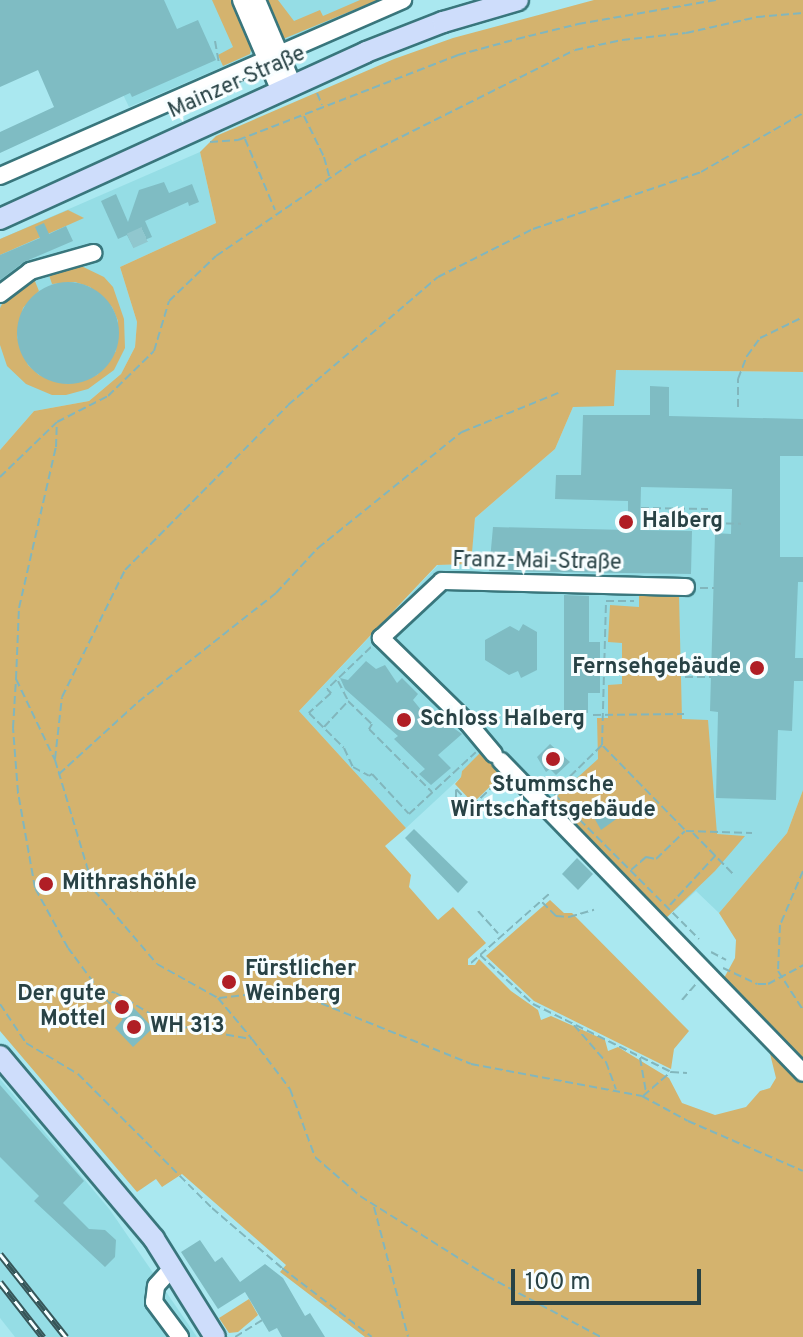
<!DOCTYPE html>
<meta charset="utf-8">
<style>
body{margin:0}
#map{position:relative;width:803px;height:1337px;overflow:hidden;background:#aae8f0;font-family:Overpass,sans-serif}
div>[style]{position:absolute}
.built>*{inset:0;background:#95dde5}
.green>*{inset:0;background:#d4b36e}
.building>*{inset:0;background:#7fbcc3}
.round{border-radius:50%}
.minor-tunnel>*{height:16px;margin-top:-8px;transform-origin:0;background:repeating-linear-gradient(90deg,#90c7ce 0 16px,transparent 0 24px)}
.path>*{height:2px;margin-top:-1px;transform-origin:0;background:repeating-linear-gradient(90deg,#82b6bc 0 8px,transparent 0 12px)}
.roads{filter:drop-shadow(2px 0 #39767c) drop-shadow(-2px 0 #39767c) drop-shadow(0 2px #39767c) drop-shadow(0 -2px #39767c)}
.minor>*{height:16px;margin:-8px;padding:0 8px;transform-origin:8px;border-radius:8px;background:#fff}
.major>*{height:20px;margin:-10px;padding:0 10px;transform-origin:10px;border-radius:10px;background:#ceddfb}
.rail>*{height:7px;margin-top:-3.5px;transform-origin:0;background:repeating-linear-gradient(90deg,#f8feff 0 12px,#375659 0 24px);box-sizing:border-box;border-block:2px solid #375659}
.dots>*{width:22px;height:22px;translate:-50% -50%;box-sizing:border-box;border:4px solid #f8feff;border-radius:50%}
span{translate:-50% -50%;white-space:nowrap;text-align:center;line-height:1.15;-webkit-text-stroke:6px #f8feff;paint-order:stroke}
.street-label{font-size:22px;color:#284245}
.poi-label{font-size:22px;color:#284245;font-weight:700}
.left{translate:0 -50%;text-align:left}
.right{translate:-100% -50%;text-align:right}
.scale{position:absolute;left:511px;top:1269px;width:190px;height:36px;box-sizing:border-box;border:4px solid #284245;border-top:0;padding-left:10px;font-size:24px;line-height:28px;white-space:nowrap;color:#284245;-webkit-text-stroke:6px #f8feff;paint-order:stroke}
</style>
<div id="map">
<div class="built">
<div style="clip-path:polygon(0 0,378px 0,129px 107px,91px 28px)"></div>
<div style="clip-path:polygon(200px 152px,216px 223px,120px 267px,137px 322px,135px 347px,121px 374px,89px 401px,34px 411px,0 450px,0 239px)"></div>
<div style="clip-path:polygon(615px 370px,803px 372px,803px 790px,787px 833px,719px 913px,696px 891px,665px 919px,485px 749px,462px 771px,461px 777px,406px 828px,299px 711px,438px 565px,470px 564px,475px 518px,555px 449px,573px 407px)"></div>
<div style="clip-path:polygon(0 1079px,110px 1210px,197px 1337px,15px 1337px,0 1318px)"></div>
</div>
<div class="green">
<div style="clip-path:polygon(212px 0,231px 0,251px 49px,250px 54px,223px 66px,218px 55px,233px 47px)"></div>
<div style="clip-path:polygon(265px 0,278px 0,294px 21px,320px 10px,323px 16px,360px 0,378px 0,283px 39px)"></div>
<div style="clip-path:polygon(594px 0,803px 0,803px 372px,616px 370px,614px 406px,573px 407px,555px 449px,475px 518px,471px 564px,437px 565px,299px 711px,406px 828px,385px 846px,411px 875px,409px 887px,438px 920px,453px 907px,486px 943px,468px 959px,468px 965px,475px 965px,479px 959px,511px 991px,538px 1010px,541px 1020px,551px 1016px,605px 1040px,608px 1051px,618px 1047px,669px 1078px,682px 1103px,715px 1115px,746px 1107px,760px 1091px,770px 1088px,776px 1078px,760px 1013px,724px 978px,735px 958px,736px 940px,719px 913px,787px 833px,803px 790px,803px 1337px,365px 1337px,280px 1272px,286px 1265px,182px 1174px,162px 1187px,156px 1179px,137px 1192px,0 1031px,0 450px,34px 411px,89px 401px,121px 374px,135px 347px,137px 322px,120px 267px,216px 223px,200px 152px,216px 136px,394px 59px,453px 38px)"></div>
<div style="clip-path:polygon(68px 210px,84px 218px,0 255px,0 239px)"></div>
<div style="clip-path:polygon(75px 263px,104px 277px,113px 287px,124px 319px,125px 348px,114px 370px,88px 389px,66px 395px,52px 395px,26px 384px,7px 366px,0 345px,0 308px,8px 292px,32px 274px,39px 291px,23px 308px,17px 337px,28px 365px,39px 375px,68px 384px,97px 375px,116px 351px,118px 321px,112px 307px,90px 287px,75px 282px,52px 284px,47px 269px)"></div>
<div style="clip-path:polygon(639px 595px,679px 595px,682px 719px,708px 720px,717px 834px,745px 836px,715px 871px,665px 919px,547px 805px,598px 759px,597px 718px,608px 718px,608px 685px,622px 684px,622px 643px,608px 642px,610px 605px,639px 607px)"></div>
<div style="clip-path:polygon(485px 748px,502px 775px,473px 803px,455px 784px,461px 777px,462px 771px)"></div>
<div style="clip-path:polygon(550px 900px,564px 913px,572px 913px,689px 1031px,674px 1049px,671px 1069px,534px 1001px,486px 956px)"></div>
<div style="clip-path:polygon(249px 1299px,258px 1315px,238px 1332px,229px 1333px,219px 1318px)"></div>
</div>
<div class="building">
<div style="clip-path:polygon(0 0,164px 0,177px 29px,198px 20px,216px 60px,132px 97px,130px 93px,0 153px,0 132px,54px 107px,38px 70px,0 87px)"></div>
<div style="clip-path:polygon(164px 182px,169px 193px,192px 184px,199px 202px,189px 206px,188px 202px,145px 221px,152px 237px,132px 245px,127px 235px,118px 239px,101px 201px,116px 194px,128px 222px,139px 190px)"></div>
<div style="clip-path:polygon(44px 223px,49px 234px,66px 226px,73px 241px,24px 262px,0 280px,0 255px,40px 238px,35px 227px)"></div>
<div class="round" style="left:17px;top:282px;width:102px;height:102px"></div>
<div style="clip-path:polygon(650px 386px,669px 387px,669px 416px,803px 419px,803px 456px,780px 456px,780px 557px,803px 557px,803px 582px,798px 582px,795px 658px,803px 658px,803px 681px,794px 681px,792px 731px,778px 730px,776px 800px,716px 798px,718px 712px,710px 711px,715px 533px,731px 534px,732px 489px,641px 487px,640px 530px,692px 531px,691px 574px,489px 571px,493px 527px,628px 530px,628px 501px,555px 499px,556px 475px,581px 475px,583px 415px,650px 415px)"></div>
<div style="clip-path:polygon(564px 595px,589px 596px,589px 642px,600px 642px,600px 693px,588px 693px,588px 713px,564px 712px)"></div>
<div style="clip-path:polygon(523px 624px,537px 632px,537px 670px,521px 678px,518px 671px,509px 675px,485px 660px,485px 640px,510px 626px,519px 631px)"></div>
<div style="clip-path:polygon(366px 661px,376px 669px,385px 665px,397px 683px,402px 678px,418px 694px,413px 700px,435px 727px,442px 720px,462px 734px,438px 755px,451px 768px,431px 785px,419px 774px,425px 769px,394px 739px,398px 736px,345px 689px,340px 678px,348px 680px)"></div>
<div style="clip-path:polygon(550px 744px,570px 762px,556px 775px,550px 769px,546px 772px,537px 757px)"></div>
<div style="clip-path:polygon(605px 803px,619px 817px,601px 830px,592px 814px)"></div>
<div style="clip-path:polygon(414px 829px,468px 882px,458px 893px,405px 838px)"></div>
<div style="clip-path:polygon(577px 858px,593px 874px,578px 890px,562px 874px)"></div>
<div style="clip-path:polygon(132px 1006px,153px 1028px,133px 1047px,115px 1028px,122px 1020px,124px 1008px)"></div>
<div style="clip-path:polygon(0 1085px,84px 1181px,63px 1203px,89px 1229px,105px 1230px,116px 1240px,115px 1257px,105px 1267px,34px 1201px,39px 1196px,0 1157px)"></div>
<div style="clip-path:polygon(200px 1240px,215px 1262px,222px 1257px,240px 1282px,265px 1264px,283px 1278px,305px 1316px,310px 1313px,325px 1337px,282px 1337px,277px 1328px,269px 1332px,245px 1292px,218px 1309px,181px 1252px)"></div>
</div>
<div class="minor-tunnel">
<div style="left:130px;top:241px;width:22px;rotate:-24deg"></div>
</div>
<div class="path">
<div style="left:215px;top:41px;width:22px;rotate:80deg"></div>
<div style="left:317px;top:93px;width:13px;rotate:67deg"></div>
<div style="left:304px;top:116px;width:46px;rotate:64deg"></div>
<div style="left:324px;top:157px;width:20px;rotate:75deg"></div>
<div style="left:245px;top:139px;width:77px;rotate:67.1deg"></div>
<div style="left:210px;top:142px;width:28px;rotate:-4deg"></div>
<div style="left:238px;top:140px;width:236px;rotate:-21.1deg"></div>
<div style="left:458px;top:55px;width:61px;rotate:-15.2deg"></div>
<div style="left:517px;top:39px;width:63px;rotate:-13.8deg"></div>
<div style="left:578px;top:24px;width:140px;rotate:-9.9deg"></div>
<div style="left:738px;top:407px;width:28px;rotate:-90deg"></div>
<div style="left:738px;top:379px;width:25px;rotate:-69deg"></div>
<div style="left:747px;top:356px;width:22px;rotate:-54deg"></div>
<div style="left:760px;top:338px;width:48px;rotate:-26deg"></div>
<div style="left:0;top:477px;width:79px;rotate:-44deg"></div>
<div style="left:57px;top:422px;width:57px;rotate:-27deg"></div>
<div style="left:108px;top:396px;width:64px;rotate:-44.4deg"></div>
<div style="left:154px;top:351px;width:52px;rotate:-73.3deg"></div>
<div style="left:169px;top:301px;width:65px;rotate:-43.8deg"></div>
<div style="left:216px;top:256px;width:173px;rotate:-34.4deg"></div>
<div style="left:359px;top:158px;width:241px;rotate:-26.6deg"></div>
<div style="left:575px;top:50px;width:48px;rotate:-12deg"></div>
<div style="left:622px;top:40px;width:64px;rotate:-6.2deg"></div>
<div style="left:686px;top:33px;width:73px;rotate:-12.7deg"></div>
<div style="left:757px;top:17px;width:46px;rotate:-5deg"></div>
<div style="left:641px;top:508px;width:67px;rotate:0.9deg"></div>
<div style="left:702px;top:523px;width:39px;rotate:1deg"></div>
<div style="left:700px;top:588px;width:14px"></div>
<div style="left:371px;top:647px;width:61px;rotate:136.3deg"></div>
<div style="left:327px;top:689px;width:6px;rotate:45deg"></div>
<div style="left:331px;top:693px;width:30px;rotate:138deg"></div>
<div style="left:309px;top:713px;width:49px;rotate:45deg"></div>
<div style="left:344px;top:748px;width:21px;rotate:65deg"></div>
<div style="left:353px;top:767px;width:18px;rotate:29deg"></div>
<div style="left:369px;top:776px;width:4px;rotate:-34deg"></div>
<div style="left:372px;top:774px;width:54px;rotate:47.2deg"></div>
<div style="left:409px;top:814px;width:91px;rotate:-42.8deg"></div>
<div style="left:685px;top:677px;width:26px"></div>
<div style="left:16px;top:679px;width:71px;rotate:-87.6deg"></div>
<div style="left:19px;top:608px;width:165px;rotate:-77.1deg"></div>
<div style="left:56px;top:447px;width:24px;rotate:-88deg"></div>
<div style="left:338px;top:681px;width:22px;rotate:63deg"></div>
<div style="left:348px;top:701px;width:33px;rotate:44deg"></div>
<div style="left:372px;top:724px;width:6px;rotate:121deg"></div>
<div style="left:369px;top:729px;width:89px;rotate:45deg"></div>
<div style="left:593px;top:715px;width:91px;rotate:-0.6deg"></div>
<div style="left:324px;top:727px;width:34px;rotate:-47deg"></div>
<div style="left:603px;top:746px;width:119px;rotate:45.7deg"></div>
<div style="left:686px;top:831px;width:66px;rotate:1.7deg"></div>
<div style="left:55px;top:759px;width:62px;rotate:-83.6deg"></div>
<div style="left:62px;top:697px;width:142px;rotate:-63.6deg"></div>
<div style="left:125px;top:570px;width:232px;rotate:-45.3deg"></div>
<div style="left:288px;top:405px;width:197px;rotate:-40.5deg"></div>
<div style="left:438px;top:277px;width:106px;rotate:-26.8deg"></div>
<div style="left:533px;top:229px;width:177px;rotate:-18.7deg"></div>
<div style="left:701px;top:172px;width:118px;rotate:-30deg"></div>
<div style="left:59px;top:774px;width:107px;rotate:-42.3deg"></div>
<div style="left:138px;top:702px;width:176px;rotate:-38.3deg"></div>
<div style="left:276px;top:593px;width:62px;rotate:-47deg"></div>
<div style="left:318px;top:548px;width:185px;rotate:-38.9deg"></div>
<div style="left:462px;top:432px;width:104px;rotate:-22.1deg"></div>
<div style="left:456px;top:789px;width:23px;rotate:47deg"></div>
<div style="left:472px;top:806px;width:37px;rotate:-43deg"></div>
<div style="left:456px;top:790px;width:11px;rotate:90deg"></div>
<div style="left:553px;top:793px;width:69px;rotate:-44.4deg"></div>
<div style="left:602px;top:745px;width:144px;rotate:-88.4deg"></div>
<div style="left:606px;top:601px;width:28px"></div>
<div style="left:554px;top:794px;width:205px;rotate:45deg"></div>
<div style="left:693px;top:833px;width:57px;rotate:45.7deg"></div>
<div style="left:631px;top:870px;width:20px;rotate:-41deg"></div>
<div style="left:646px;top:857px;width:10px;rotate:11deg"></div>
<div style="left:656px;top:859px;width:40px;rotate:-44deg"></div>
<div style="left:803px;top:871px;width:59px;rotate:113.1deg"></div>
<div style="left:780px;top:925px;width:46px;rotate:92.5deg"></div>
<div style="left:778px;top:971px;width:46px;rotate:57.3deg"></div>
<div style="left:542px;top:902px;width:20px;rotate:45deg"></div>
<div style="left:556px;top:916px;width:13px;rotate:4deg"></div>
<div style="left:569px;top:917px;width:26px;rotate:-16deg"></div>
<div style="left:670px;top:905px;width:67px;rotate:-47.4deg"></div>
<div style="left:478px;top:911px;width:30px;rotate:48deg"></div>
<div style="left:711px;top:952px;width:17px;rotate:28deg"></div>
<div style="left:480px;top:955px;width:72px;rotate:42.8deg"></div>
<div style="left:533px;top:1004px;width:154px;rotate:26.2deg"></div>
<div style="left:471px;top:963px;width:106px;rotate:-41.5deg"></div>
<div style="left:723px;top:968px;width:38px;rotate:25deg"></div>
<div style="left:758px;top:984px;width:10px"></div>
<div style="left:768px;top:984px;width:40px;rotate:-28deg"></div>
<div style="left:100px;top:989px;width:16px;rotate:14deg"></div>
<div style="left:116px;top:993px;width:60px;rotate:31.3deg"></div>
<div style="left:167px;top:1024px;width:85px;rotate:10.1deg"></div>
<div style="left:219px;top:998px;width:69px;rotate:-6.6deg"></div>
<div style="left:288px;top:990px;width:197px;rotate:22deg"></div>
<div style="left:471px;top:1064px;width:174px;rotate:10.6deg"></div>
<div style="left:642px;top:1096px;width:52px;rotate:28.5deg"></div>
<div style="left:688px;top:1121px;width:125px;rotate:23.5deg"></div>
<div style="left:682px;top:1000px;width:23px;rotate:-49deg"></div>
<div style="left:0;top:1004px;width:47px;rotate:56.3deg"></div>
<div style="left:26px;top:1043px;width:61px;rotate:30.8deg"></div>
<div style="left:78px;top:1074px;width:190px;rotate:45deg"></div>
<div style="left:212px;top:1208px;width:92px;rotate:40.6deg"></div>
<div style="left:282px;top:1268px;width:113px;rotate:37.5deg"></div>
<div style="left:122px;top:1012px;width:17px;rotate:-144deg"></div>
<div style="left:108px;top:1002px;width:67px;rotate:-126.5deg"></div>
<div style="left:68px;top:948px;width:68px;rotate:-118.8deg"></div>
<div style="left:35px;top:888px;width:97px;rotate:-100.1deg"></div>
<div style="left:18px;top:793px;width:65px;rotate:-94.4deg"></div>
<div style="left:13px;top:728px;width:49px;rotate:-86.5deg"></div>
<div style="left:16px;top:679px;width:90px;rotate:64.3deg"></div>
<div style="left:55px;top:760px;width:136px;rotate:73.3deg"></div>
<div style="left:94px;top:890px;width:97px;rotate:49.6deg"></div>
<div style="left:157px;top:964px;width:70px;rotate:29.1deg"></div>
<div style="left:218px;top:998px;width:53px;rotate:50.3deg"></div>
<div style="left:252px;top:1039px;width:63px;rotate:52.8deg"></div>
<div style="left:290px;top:1089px;width:72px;rotate:69.8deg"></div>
<div style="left:315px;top:1157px;width:60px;rotate:40.9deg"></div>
<div style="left:360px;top:1196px;width:150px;rotate:32.2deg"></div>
<div style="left:487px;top:1276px;width:129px;rotate:28.2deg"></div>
<div style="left:574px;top:1025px;width:49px;rotate:49.1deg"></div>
<div style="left:606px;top:1062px;width:29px;rotate:70deg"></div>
<div style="left:640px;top:1058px;width:35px;rotate:80deg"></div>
<div style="left:643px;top:1096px;width:37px;rotate:-41deg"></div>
<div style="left:671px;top:1072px;width:16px;rotate:4deg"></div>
<div style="left:374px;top:1207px;width:134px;rotate:75.3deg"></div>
<div style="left:235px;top:1337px;width:32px;rotate:-32deg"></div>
</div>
<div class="roads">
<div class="minor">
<div style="left:241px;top:0;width:97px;rotate:66.9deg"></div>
<div style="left:257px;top:0;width:90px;rotate:67.1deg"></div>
<div style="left:0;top:176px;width:440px;rotate:-23.6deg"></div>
<div style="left:0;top:294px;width:38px;rotate:-37deg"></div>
<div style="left:30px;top:271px;width:66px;rotate:-15.9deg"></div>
<div style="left:494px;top:754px;width:40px;rotate:-130deg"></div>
<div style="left:468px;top:723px;width:122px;rotate:-135.7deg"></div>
<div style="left:381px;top:638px;width:83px;rotate:-43.1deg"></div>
<div style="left:442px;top:581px;width:244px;rotate:1.4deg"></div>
<div style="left:501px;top:761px;width:434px;rotate:45.9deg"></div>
<div style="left:173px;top:1267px;width:25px;rotate:132deg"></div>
<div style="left:156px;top:1286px;width:16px;rotate:97deg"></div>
<div style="left:154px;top:1302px;width:44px;rotate:53.4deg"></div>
</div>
<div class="major">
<div style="left:0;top:219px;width:402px;rotate:-24.5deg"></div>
<div style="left:366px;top:52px;width:83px;rotate:-21.3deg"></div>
<div style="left:443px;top:22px;width:78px;rotate:-16.3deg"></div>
<div style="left:0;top:1056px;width:239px;rotate:49.9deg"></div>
<div style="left:154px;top:1239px;width:115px;rotate:58.1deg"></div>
</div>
</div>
<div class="rail">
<div style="left:0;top:1254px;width:106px;rotate:51.5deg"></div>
<div style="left:0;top:1282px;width:70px;rotate:52deg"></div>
</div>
<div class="dots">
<div style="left:626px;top:522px;background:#b01e25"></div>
<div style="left:757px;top:668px;background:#b01e25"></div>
<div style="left:404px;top:720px;background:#b01e25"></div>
<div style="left:553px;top:759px;background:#b01e25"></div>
<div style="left:46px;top:884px;background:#b01e25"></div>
<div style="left:229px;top:982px;background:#b01e25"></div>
<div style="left:122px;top:1007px;background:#b01e25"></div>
<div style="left:134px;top:1027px;background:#b01e25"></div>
</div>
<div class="street-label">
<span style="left:237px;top:83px;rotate:-24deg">Mainzer Straße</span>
<span style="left:537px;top:562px;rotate:1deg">Franz-Mai-Straße</span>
</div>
<div class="poi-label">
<span class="left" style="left:642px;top:522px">Halberg</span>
<span class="right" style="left:741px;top:668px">Fernsehgebäude</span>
<span class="left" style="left:420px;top:720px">Schloss Halberg</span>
<span style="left:553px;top:798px">Stummsche<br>Wirtschaftsgebäude</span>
<span class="left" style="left:62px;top:884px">Mithrashöhle</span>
<span class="left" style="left:245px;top:982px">Fürstlicher<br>Weinberg</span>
<span class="right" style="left:106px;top:1007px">Der gute<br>Mottel</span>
<span class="left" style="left:150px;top:1027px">WH 313</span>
</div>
<div class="scale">100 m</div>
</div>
